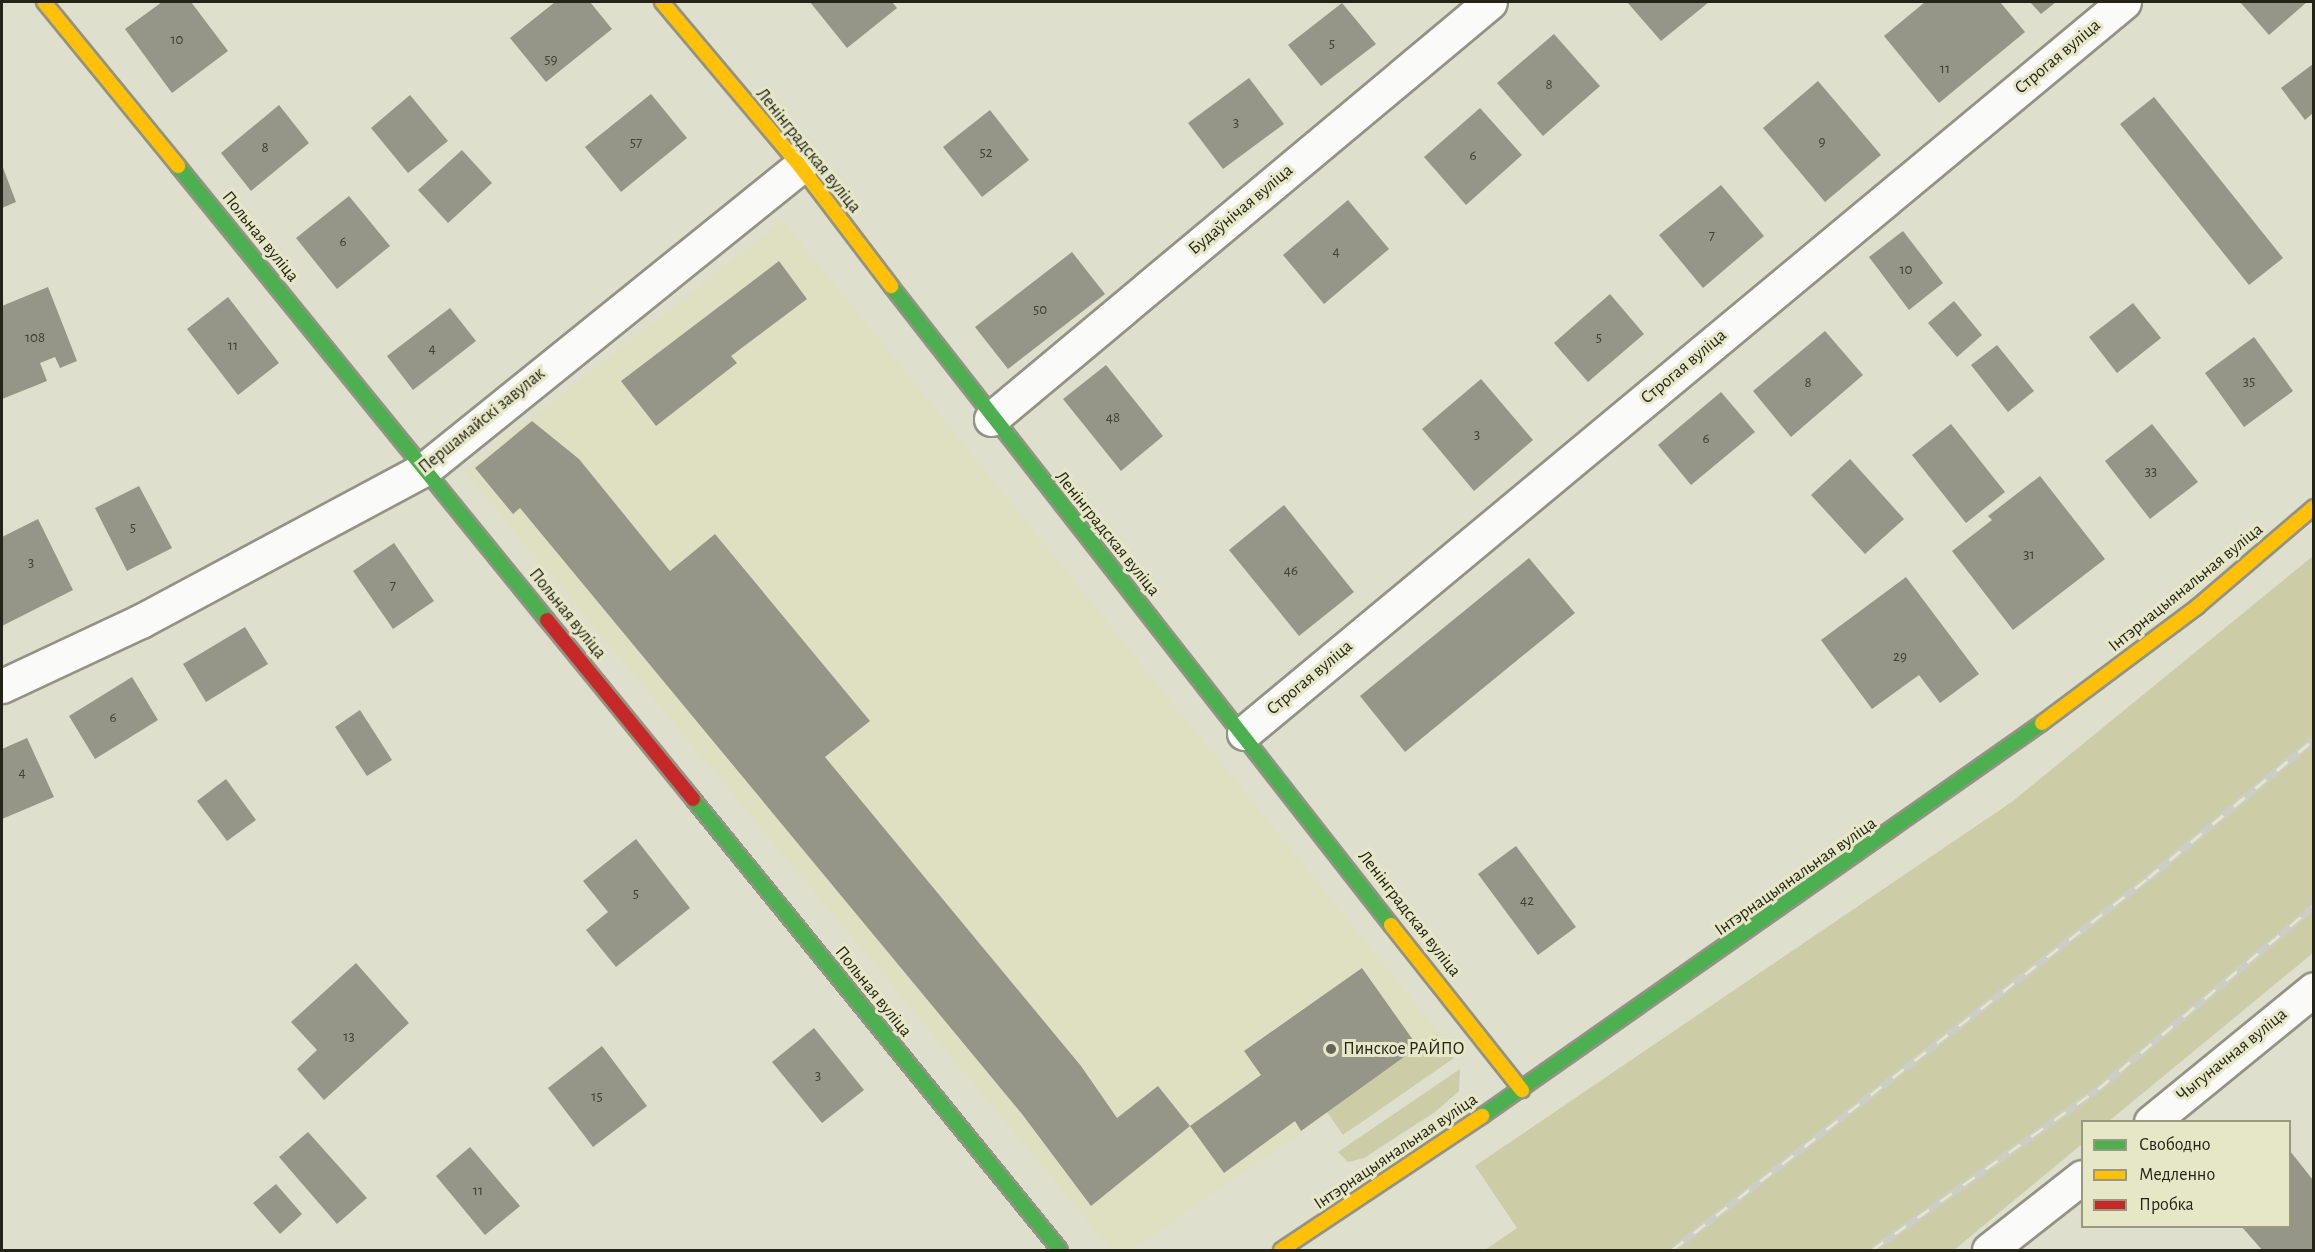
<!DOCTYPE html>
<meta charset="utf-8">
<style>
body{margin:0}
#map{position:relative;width:2315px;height:1252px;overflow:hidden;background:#dfdfce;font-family:"Alegreya Sans",sans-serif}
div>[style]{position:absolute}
.built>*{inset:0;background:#dfe0c1}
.green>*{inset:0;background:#cccca6}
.building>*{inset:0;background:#959588}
.roads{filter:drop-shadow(2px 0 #939385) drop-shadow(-2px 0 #939385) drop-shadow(0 2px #939385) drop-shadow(0 -2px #939385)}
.street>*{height:33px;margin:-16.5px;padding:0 16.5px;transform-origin:16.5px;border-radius:16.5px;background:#fafaf8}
.fast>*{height:14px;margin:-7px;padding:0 7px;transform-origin:7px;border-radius:7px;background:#4caf50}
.slow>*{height:14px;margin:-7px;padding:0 7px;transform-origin:7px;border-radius:7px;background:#ffc107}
.jam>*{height:14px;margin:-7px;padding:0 7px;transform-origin:7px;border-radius:7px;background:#c62828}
.rail>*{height:7px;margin-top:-3.5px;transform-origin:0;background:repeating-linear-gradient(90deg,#e6e7c6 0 14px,#cdcdc8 0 28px);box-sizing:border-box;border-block:2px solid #cdcdc8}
.dots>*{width:16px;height:16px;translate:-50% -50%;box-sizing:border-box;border:3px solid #e6e7c6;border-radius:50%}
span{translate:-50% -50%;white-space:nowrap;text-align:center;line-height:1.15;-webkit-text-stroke:6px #e6e7c6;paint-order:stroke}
.number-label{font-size:15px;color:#404033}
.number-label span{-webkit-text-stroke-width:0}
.street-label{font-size:18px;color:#232417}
.poi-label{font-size:18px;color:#232417}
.left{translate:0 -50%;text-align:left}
.frame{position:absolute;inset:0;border:3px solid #232417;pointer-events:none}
.legend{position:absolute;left:2081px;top:1120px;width:210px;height:108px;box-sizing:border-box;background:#e6e7c6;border:2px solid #989980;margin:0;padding:8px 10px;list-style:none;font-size:18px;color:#232417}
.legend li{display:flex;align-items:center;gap:12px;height:30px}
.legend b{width:30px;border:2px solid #989980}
</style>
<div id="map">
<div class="built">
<div style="clip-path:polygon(783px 220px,1442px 1036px,1132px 1250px,1111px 1250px,464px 471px)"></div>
</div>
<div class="green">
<div style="clip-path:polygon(2313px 556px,2313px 953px,2109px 1121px,2082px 1122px,2082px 1144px,1954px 1250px,1485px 1250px,1517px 1228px,1475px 1166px,2013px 801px)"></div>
<div style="clip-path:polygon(1437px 1034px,1454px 1058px,1343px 1135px,1327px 1112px)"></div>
<div style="clip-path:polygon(1460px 1069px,1459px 1091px,1435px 1112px,1364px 1158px,1348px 1162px,1338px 1152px)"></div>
</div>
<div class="building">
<div style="clip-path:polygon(162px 2px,191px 2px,228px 51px,172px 93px,125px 29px)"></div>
<div style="clip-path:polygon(555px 2px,590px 2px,612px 29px,546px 82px,510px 38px)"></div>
<div style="clip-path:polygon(810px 2px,892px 2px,897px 8px,847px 48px)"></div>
<div style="clip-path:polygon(1627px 2px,1709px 2px,1661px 41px)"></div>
<div style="clip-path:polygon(1925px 2px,2000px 2px,2025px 32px,1939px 103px,1884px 36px)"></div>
<div style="clip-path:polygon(2030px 2px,2056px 2px,2041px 14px)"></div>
<div style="clip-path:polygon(2240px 2px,2307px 2px,2269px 35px)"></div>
<div style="clip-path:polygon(1342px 3px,1376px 44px,1321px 86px,1288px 45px)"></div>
<div style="clip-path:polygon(1554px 34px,1600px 86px,1543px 136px,1497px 83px)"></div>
<div style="clip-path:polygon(2313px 64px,2313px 113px,2305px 120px,2281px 88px)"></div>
<div style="clip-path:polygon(1249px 78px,1284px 124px,1223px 169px,1188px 123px)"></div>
<div style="clip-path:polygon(1818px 81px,1881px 155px,1825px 202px,1763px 128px)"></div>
<div style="clip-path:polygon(651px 94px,687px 138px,621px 192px,585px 147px)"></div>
<div style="clip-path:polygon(410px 95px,448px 141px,408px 173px,371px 128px)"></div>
<div style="clip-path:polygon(2154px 97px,2283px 258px,2249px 285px,2120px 124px)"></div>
<div style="clip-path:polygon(279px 105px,309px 143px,251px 191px,221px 153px)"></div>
<div style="clip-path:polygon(1480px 108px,1522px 155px,1466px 205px,1424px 157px)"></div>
<div style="clip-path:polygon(990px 110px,1029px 160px,982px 197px,943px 147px)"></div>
<div style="clip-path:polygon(462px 150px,492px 183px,448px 223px,418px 190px)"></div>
<div style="clip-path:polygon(2px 165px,16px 202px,2px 208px)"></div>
<div style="clip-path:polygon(1721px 185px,1764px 236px,1703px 288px,1659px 235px)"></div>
<div style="clip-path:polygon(349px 196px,390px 246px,337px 289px,296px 238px)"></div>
<div style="clip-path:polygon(1348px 200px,1389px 249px,1324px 304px,1283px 255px)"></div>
<div style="clip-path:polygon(1903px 231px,1943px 283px,1909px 310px,1869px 257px)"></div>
<div style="clip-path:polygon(1072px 252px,1105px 294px,1008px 369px,975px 327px)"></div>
<div style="clip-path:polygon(779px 261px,807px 299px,731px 356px,737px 363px,656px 426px,621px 381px)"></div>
<div style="clip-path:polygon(48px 287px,77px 361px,60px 368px,55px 357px,40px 363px,47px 381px,2px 399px,2px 306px)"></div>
<div style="clip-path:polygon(1610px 294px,1644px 334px,1588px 382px,1554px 343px)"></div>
<div style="clip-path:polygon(228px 297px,279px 363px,238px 395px,187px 329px)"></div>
<div style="clip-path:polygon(1954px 301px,1982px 335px,1957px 357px,1928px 323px)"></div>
<div style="clip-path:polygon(2133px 303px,2161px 338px,2117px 373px,2089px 337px)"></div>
<div style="clip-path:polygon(450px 308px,476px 341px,413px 390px,387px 356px)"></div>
<div style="clip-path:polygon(1825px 331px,1863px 375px,1791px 437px,1753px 391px)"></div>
<div style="clip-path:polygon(2254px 337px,2293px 391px,2244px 427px,2205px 373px)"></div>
<div style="clip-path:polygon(1997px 345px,2034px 391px,2008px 412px,1971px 365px)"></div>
<div style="clip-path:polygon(1106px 365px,1163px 436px,1121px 471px,1063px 399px)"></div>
<div style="clip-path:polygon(1481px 379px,1533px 440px,1474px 491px,1422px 429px)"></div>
<div style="clip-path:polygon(1721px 392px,1755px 432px,1691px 485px,1658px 445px)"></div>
<div style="clip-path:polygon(532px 421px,579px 459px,670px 571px,715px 534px,870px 721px,825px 757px,1081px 1066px,1117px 1118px,1158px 1086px,1190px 1126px,1091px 1206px,1022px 1114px,520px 508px,513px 514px,475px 468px)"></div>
<div style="clip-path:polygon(1951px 424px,2005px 492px,1966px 523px,1912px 455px)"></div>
<div style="clip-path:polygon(2152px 424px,2198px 482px,2150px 519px,2105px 461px)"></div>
<div style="clip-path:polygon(1850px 459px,1904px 519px,1865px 554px,1811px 495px)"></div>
<div style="clip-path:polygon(2040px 476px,2105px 559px,2013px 630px,1952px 551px,1992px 520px,1988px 516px)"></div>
<div style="clip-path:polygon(139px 486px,172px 548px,127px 571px,95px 508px)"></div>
<div style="clip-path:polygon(1284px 505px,1354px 592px,1299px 636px,1229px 550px)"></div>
<div style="clip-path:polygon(38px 519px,73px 590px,2px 626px,2px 537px)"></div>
<div style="clip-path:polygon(394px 543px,434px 601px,393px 629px,353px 571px)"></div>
<div style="clip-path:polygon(1529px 558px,1575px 613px,1405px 752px,1360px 696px)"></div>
<div style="clip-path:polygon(1906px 577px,1979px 674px,1940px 703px,1919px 675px,1872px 709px,1821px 640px)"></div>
<div style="clip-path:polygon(245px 627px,268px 664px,206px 702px,183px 664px)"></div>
<div style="clip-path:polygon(132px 677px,158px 720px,95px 759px,69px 716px)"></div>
<div style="clip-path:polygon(360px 710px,392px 760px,367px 776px,335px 727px)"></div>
<div style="clip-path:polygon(27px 738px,54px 797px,2px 819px,2px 749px)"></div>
<div style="clip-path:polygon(226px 779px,256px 820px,227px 841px,197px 801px)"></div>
<div style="clip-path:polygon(636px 839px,690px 908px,616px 967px,586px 930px,608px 912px,583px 881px)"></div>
<div style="clip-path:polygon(1516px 846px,1576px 927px,1538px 955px,1478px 874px)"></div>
<div style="clip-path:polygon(356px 963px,409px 1023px,324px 1100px,297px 1069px,317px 1050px,291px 1022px)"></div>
<div style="clip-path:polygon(1362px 968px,1418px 1047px,1301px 1131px,1295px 1121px,1224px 1173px,1190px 1126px,1261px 1075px,1244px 1051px)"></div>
<div style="clip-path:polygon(814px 1028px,864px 1090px,822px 1123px,772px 1062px)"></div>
<div style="clip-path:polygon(602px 1046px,647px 1106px,593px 1147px,548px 1088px)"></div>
<div style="clip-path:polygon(308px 1132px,367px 1198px,337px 1224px,279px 1157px)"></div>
<div style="clip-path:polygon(470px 1147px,520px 1206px,485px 1235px,436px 1176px)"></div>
<div style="clip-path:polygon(2290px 1151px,2313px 1180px,2313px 1250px,2262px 1250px,2242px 1227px,2290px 1226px)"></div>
<div style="clip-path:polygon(276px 1184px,302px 1214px,280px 1234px,253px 1203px)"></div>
</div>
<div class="roads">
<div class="street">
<div style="left:991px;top:419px;width:650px;rotate:-39.88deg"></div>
<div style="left:2px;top:686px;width:153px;rotate:-25.1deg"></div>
<div style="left:141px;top:621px;width:322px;rotate:-28.2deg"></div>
<div style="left:425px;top:469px;width:482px;rotate:-38.9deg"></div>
<div style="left:1244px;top:733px;width:1144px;rotate:-39.72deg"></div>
<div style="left:2151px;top:1122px;width:210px;rotate:-39.2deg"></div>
<div style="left:1989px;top:1250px;width:118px;rotate:-38.1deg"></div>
</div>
<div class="fast">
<div style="left:178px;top:166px;width:585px;rotate:50.9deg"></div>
<div style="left:891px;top:286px;width:811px;rotate:51.96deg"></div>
<div style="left:693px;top:799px;width:581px;rotate:50.86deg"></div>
<div style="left:1482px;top:1116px;width:684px;rotate:-35.06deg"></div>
</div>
<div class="slow">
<div style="left:44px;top:2px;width:212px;rotate:50.7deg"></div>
<div style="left:662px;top:2px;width:214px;rotate:49.9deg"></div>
<div style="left:800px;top:166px;width:151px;rotate:52.8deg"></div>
<div style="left:2042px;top:723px;width:194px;rotate:-36.8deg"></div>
<div style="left:2197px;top:607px;width:154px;rotate:-40.5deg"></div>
<div style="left:1391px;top:925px;width:211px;rotate:51.6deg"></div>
<div style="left:1281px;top:1250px;width:242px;rotate:-33.7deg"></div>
</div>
<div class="jam">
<div style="left:547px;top:620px;width:231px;rotate:50.8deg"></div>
</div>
</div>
<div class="rail">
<div style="left:1672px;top:1250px;width:604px;rotate:-38.01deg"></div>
<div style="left:2148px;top:878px;width:217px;rotate:-39.9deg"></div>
<div style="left:1872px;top:1250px;width:277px;rotate:-35.5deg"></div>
<div style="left:2098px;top:1089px;width:283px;rotate:-40.3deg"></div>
</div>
<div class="dots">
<div style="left:1331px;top:1049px;background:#656557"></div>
</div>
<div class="number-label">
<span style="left:177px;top:40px">10</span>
<span style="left:1332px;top:44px">5</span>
<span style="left:551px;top:60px">59</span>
<span style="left:1945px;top:69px">11</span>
<span style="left:1549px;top:85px">8</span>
<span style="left:1236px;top:123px">3</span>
<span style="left:1822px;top:142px">9</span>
<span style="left:636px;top:143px">57</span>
<span style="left:265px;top:148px">8</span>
<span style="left:986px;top:153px">52</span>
<span style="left:1473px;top:156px">6</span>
<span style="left:1712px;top:236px">7</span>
<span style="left:343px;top:242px">6</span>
<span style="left:1336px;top:252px">4</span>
<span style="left:1906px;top:270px">10</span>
<span style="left:1040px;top:310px">50</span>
<span style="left:35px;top:338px">108</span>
<span style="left:1599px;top:338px">5</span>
<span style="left:233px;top:346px">11</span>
<span style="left:432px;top:349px">4</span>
<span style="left:2249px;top:382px">35</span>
<span style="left:1808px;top:383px">8</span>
<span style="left:1113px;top:418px">48</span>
<span style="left:1477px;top:435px">3</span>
<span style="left:1706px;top:439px">6</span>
<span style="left:2151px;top:472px">33</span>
<span style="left:133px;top:528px">5</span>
<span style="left:2029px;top:555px">31</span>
<span style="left:31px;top:563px">3</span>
<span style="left:1291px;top:571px">46</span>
<span style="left:393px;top:586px">7</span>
<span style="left:1900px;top:657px">29</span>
<span style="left:113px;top:718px">6</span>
<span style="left:22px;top:773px">4</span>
<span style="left:636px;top:894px">5</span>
<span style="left:1527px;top:901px">42</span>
<span style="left:349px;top:1037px">13</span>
<span style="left:818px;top:1076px">3</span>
<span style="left:597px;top:1097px">15</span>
<span style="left:478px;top:1191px">11</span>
</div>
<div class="street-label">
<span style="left:2058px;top:57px;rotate:-40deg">Строгая вуліца</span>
<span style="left:808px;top:151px;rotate:51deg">Ленінградская вуліца</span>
<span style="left:1241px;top:210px;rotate:-40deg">Будаўнічая вуліца</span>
<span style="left:260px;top:237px;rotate:51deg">Польная вуліца</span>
<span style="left:1684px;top:367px;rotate:-40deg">Строгая вуліца</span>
<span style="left:482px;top:421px;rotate:-39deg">Першамайскі завулак</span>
<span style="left:1107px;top:534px;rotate:51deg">Ленінградская вуліца</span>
<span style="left:2186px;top:588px;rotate:-39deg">Інтэрнацыянальная вуліца</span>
<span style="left:567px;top:614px;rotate:51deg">Польная вуліца</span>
<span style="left:1310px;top:678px;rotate:-40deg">Строгая вуліца</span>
<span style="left:1796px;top:877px;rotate:-35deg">Інтэрнацыянальная вуліца</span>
<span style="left:1409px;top:914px;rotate:52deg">Ленінградская вуліца</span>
<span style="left:873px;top:992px;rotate:51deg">Польная вуліца</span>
<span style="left:2232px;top:1055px;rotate:-39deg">Чыгуначная вуліца</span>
<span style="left:1396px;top:1152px;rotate:-34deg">Інтэрнацыянальная вуліца</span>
</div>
<div class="poi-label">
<span class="left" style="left:1343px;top:1049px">Пинское РАЙПО</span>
</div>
<div class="frame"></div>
<ul class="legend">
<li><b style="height:8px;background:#4caf50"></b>Свободно</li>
<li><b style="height:8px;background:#ffc107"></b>Медленно</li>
<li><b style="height:8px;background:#c62828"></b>Пробка</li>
</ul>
</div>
